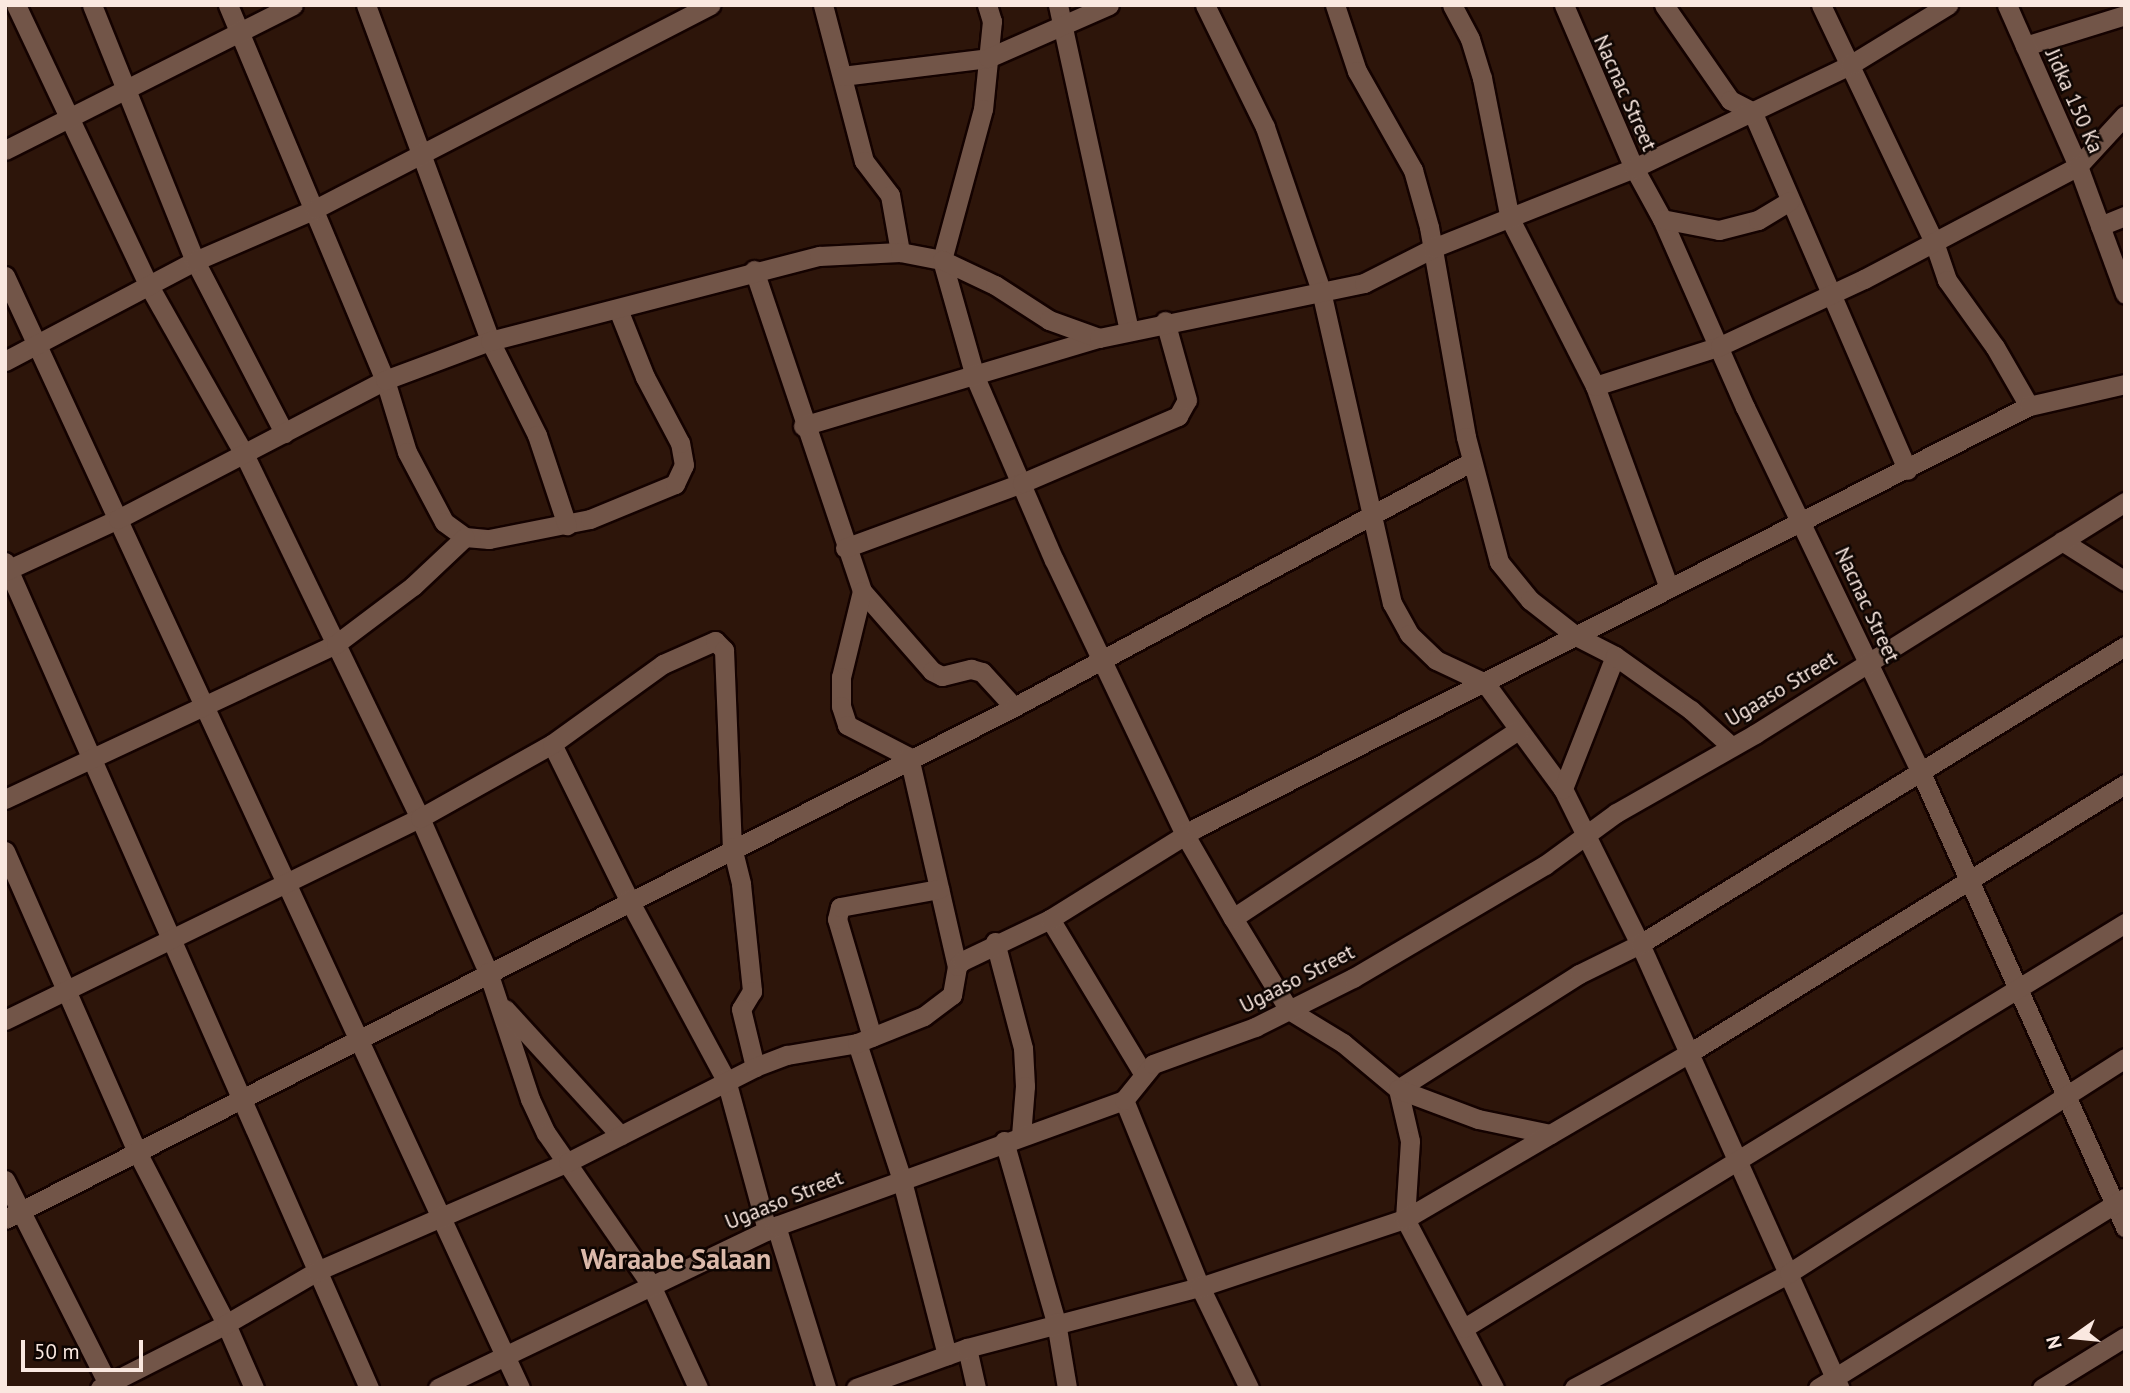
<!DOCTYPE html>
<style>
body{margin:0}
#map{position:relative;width:2130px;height:1393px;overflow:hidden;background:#2d150a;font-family:"PT Sans",sans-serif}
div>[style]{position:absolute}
.roads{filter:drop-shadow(2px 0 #140200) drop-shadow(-2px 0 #140200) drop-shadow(0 2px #140200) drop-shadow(0 -2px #140200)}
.minor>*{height:19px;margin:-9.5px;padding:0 9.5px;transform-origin:9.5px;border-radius:9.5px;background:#725548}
.tertiary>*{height:19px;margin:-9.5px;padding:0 9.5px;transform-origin:9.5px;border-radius:9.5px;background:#725548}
span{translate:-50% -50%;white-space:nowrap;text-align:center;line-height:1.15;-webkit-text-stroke:5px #0e0502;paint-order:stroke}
.street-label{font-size:21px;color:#fae8e0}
.district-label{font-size:28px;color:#dbb9aa;font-weight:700}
.frame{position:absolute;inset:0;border:7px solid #fae8e0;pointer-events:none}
.north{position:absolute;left:2039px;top:1302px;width:70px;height:70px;-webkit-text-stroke:5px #0e0502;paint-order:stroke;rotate:255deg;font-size:19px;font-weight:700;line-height:28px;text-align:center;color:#fae8e0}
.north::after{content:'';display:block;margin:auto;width:24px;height:32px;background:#fae8e0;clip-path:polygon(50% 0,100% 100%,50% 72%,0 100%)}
.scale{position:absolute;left:21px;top:1340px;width:122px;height:32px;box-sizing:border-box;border:4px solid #fae8e0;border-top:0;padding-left:9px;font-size:21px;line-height:24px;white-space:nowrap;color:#fae8e0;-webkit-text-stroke:5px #0e0502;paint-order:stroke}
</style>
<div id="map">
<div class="roads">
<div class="minor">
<div style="left:16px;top:5px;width:311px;rotate:64.7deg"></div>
<div style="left:149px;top:286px;width:193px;rotate:60.5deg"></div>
<div style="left:244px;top:454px;width:404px;rotate:64.2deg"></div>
<div style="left:420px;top:818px;width:168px;rotate:66.2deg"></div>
<div style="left:488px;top:972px;width:134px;rotate:71.7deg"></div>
<div style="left:530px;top:1099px;width:38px;rotate:65deg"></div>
<div style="left:546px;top:1133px;width:183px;rotate:55.3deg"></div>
<div style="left:650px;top:1283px;width:115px;rotate:65.4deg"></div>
<div style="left:92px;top:5px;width:276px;rotate:68.1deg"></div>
<div style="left:195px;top:261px;width:194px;rotate:62.6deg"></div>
<div style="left:228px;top:5px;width:407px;rotate:67.3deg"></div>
<div style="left:385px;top:380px;width:75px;rotate:73deg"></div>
<div style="left:407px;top:452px;width:79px;rotate:62.1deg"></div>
<div style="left:444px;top:522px;width:26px;rotate:36deg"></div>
<div style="left:465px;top:537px;width:24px;rotate:5deg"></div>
<div style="left:489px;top:539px;width:103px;rotate:-11.2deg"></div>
<div style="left:590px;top:519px;width:92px;rotate:-22.4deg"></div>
<div style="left:675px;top:484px;width:21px;rotate:-65deg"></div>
<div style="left:684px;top:465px;width:22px;rotate:-100deg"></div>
<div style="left:680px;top:443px;width:75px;rotate:-117.9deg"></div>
<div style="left:645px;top:377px;width:73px;rotate:-111.7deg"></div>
<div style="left:366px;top:5px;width:358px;rotate:69.7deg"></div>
<div style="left:490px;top:341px;width:105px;rotate:63.4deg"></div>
<div style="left:537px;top:435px;width:95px;rotate:71.6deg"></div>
<div style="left:823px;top:5px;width:161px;rotate:75.3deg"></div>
<div style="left:864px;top:161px;width:43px;rotate:52.6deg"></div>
<div style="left:890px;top:195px;width:58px;rotate:80deg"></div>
<div style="left:987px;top:5px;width:17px;rotate:73deg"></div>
<div style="left:992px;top:21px;width:88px;rotate:95.8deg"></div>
<div style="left:983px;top:109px;width:156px;rotate:105.2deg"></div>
<div style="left:942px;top:260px;width:122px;rotate:74.2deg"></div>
<div style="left:975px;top:377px;width:199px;rotate:66.7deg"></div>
<div style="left:1054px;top:560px;width:305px;rotate:64.5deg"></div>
<div style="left:1185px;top:835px;width:96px;rotate:60deg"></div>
<div style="left:1233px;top:918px;width:108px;rotate:58.7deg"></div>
<div style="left:1289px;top:1010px;width:63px;rotate:31.4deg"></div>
<div style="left:1343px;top:1043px;width:72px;rotate:39.9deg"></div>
<div style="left:1398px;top:1089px;width:53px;rotate:77deg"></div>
<div style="left:1410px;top:1141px;width:78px;rotate:93.7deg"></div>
<div style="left:1405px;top:1219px;width:191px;rotate:62.2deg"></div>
<div style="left:1058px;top:5px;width:333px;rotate:77.7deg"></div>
<div style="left:1205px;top:5px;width:136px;rotate:63.8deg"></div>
<div style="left:1265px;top:127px;width:173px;rotate:71.1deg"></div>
<div style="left:1321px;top:291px;width:320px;rotate:77.2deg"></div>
<div style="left:1392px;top:603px;width:35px;rotate:61deg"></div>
<div style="left:1409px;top:634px;width:37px;rotate:44deg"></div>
<div style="left:1436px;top:660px;width:54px;rotate:25.1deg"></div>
<div style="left:1485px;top:683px;width:132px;rotate:53.7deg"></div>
<div style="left:1563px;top:789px;width:173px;rotate:63.6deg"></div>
<div style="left:1640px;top:944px;width:487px;rotate:65.8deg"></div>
<div style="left:1335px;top:5px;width:70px;rotate:71.6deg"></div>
<div style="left:1357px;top:71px;width:114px;rotate:60.5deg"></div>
<div style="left:1413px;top:170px;width:59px;rotate:74.3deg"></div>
<div style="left:1429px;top:227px;width:213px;rotate:80deg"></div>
<div style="left:1466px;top:437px;width:129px;rotate:75.2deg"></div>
<div style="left:1499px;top:562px;width:49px;rotate:50.8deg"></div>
<div style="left:1530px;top:600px;width:58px;rotate:38deg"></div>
<div style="left:1576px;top:636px;width:44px;rotate:27.1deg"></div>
<div style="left:1615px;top:656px;width:143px;rotate:111.4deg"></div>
<div style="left:1452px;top:5px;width:38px;rotate:62deg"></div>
<div style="left:1470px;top:39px;width:41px;rotate:72.9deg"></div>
<div style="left:1482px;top:78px;width:144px;rotate:78.8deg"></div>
<div style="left:1510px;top:219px;width:187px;rotate:63deg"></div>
<div style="left:1595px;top:386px;width:215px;rotate:69.9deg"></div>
<div style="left:1564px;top:5px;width:177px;rotate:66.8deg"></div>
<div style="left:1634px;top:168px;width:58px;rotate:61.2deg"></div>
<div style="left:1662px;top:219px;width:206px;rotate:66.2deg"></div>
<div style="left:1745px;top:407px;width:406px;rotate:64.3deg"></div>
<div style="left:1921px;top:773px;width:498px;rotate:65.8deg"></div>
<div style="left:1664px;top:5px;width:116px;rotate:55.2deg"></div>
<div style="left:1730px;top:100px;width:25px;rotate:27deg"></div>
<div style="left:1752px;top:111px;width:391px;rotate:66.6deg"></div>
<div style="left:1821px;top:5px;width:263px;rotate:64.5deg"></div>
<div style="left:1934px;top:242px;width:40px;rotate:71.1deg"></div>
<div style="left:1947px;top:280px;width:82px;rotate:54.4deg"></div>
<div style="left:1995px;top:347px;width:68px;rotate:60deg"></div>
<div style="left:2025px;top:46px;width:105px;rotate:-17.2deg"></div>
<div style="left:842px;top:76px;width:147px;rotate:-7deg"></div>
<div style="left:988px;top:58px;width:132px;rotate:-23.7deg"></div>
<div style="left:5px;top:150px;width:322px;rotate:-26.7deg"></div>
<div style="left:1662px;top:219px;width:58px;rotate:10.9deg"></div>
<div style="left:1719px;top:230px;width:40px;rotate:-14.4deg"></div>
<div style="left:1758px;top:220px;width:37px;rotate:-31deg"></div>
<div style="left:2100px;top:226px;width:27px;rotate:-22deg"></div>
<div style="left:754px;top:270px;width:339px;rotate:71.4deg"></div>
<div style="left:862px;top:591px;width:106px;rotate:48.8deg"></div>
<div style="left:932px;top:671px;width:11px;rotate:27deg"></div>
<div style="left:942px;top:676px;width:30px;rotate:-14deg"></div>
<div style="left:971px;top:669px;width:11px;rotate:15deg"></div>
<div style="left:982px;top:672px;width:47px;rotate:47.6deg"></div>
<div style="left:5px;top:276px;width:1225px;rotate:65.15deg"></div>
<div style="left:5px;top:361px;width:215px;rotate:-27.8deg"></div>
<div style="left:195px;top:261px;width:131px;rotate:-23.4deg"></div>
<div style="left:315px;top:209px;width:445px;rotate:-27.3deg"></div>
<div style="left:1595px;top:386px;width:131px;rotate:-17.7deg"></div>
<div style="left:1720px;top:346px;width:159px;rotate:-25deg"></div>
<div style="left:1864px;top:279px;width:242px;rotate:-27.8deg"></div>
<div style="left:2078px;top:166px;width:69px;rotate:-47.3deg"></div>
<div style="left:803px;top:426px;width:309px;rotate:-16.6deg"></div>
<div style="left:2062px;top:541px;width:75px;rotate:32.4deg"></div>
<div style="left:845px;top:548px;width:189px;rotate:-20.2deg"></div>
<div style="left:1022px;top:483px;width:170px;rotate:-23.2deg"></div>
<div style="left:1178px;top:416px;width:18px;rotate:-61deg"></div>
<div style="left:1187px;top:400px;width:82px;rotate:-105.6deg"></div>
<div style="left:5px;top:562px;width:903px;rotate:66.22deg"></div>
<div style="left:5px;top:571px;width:124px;rotate:-24.7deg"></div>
<div style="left:118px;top:519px;width:301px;rotate:-27.5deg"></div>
<div style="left:385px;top:380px;width:112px;rotate:-20.4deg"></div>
<div style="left:490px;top:341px;width:340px;rotate:-14.5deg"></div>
<div style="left:819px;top:256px;width:81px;rotate:-2.8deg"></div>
<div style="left:900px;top:252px;width:43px;rotate:10.8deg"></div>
<div style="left:942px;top:260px;width:59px;rotate:25.3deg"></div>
<div style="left:995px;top:285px;width:64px;rotate:32.9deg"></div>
<div style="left:1049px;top:320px;width:53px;rotate:19.8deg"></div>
<div style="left:1099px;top:338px;width:271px;rotate:-11.7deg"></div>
<div style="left:1364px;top:283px;width:77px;rotate:-26.9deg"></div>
<div style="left:1433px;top:248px;width:216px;rotate:-21.7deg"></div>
<div style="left:1634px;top:168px;width:239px;rotate:-25.5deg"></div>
<div style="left:1850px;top:65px;width:115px;rotate:-31.5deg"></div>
<div style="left:862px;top:591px;width:89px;rotate:103.7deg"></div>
<div style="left:841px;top:677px;width:29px;rotate:90deg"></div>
<div style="left:841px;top:706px;width:20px;rotate:72deg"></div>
<div style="left:847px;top:725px;width:70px;rotate:27.3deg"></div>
<div style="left:909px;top:757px;width:214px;rotate:77.1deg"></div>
<div style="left:1615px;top:656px;width:93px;rotate:35.4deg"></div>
<div style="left:1691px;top:710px;width:54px;rotate:42deg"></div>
<div style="left:552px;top:744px;width:174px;rotate:63.7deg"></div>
<div style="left:629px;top:900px;width:204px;rotate:61.7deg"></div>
<div style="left:726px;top:1080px;width:156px;rotate:74.7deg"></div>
<div style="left:5px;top:799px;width:365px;rotate:-25.1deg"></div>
<div style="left:336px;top:644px;width:96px;rotate:-37deg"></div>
<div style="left:413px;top:586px;width:71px;rotate:-43.3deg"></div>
<div style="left:5px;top:851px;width:329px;rotate:66.3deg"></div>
<div style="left:137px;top:1152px;width:194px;rotate:62.6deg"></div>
<div style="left:226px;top:1324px;width:70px;rotate:66.4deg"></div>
<div style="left:1233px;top:918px;width:341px;rotate:-33.4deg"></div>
<div style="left:1050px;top:919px;width:182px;rotate:58.9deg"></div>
<div style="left:995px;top:942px;width:110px;rotate:75.2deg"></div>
<div style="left:1023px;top:1048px;width:38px;rotate:87deg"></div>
<div style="left:1025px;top:1086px;width:50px;rotate:94.6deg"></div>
<div style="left:505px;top:1009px;width:171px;rotate:47.6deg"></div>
<div style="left:5px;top:1020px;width:462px;rotate:-26deg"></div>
<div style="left:420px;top:818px;width:151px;rotate:-29.3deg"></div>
<div style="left:552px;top:744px;width:137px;rotate:-35.8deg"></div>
<div style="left:663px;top:664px;width:57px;rotate:-23.9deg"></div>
<div style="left:715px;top:641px;width:13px;rotate:45deg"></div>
<div style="left:724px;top:650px;width:197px;rotate:87.7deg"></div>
<div style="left:732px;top:847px;width:38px;rotate:76deg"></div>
<div style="left:741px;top:884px;width:108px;rotate:84.1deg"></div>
<div style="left:752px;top:991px;width:21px;rotate:121deg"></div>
<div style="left:741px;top:1009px;width:60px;rotate:76.4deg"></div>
<div style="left:872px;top:1037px;width:123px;rotate:-106.5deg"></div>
<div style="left:837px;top:919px;width:12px;rotate:-76deg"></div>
<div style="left:840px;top:907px;width:101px;rotate:-10.3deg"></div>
<div style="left:857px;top:1043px;width:141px;rotate:71.8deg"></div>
<div style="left:901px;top:1177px;width:184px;rotate:75.5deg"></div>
<div style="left:1398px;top:1089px;width:214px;rotate:-32.4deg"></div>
<div style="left:1579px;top:974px;width:68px;rotate:-26.2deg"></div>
<div style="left:1640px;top:944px;width:569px;rotate:-31.57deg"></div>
<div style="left:1398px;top:1089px;width:85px;rotate:20.6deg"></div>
<div style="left:1478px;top:1119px;width:74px;rotate:11.8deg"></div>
<div style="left:1124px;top:1100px;width:202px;rotate:67.9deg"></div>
<div style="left:1200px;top:1287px;width:112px;rotate:64.1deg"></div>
<div style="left:1004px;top:1141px;width:188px;rotate:74deg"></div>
<div style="left:1056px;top:1322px;width:67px;rotate:80.5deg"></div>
<div style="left:5px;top:1180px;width:233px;rotate:63.2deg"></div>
<div style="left:5px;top:1219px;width:1131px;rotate:-26.9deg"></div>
<div style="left:1014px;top:707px;width:519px;rotate:-28.2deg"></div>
<div style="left:776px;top:1226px;width:170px;rotate:72.8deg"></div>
<div style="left:1464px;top:1328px;width:775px;rotate:-31.5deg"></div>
<div style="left:967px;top:1348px;width:41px;rotate:77.3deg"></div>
<div style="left:100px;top:1388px;width:141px;rotate:-26.9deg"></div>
<div style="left:226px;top:1324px;width:105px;rotate:-30.2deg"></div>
<div style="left:317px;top:1271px;width:274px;rotate:-23.5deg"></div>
<div style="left:568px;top:1162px;width:210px;rotate:-26.9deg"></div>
<div style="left:755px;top:1067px;width:34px;rotate:-21deg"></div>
<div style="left:787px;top:1055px;width:71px;rotate:-9.7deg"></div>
<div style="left:857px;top:1043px;width:72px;rotate:-21.9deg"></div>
<div style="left:924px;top:1016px;width:35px;rotate:-37deg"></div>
<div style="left:952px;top:995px;width:29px;rotate:-80deg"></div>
<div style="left:957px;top:966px;width:7px;rotate:-45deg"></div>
<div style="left:962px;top:961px;width:98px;rotate:-25.5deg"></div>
<div style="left:1050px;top:919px;width:172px;rotate:-31.9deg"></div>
<div style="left:1196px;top:828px;width:934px;rotate:-26.87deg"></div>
<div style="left:2029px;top:406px;width:98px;rotate:-12.9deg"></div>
<div style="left:438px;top:1388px;width:375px;rotate:-25.6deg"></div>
<div style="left:776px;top:1226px;width:370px;rotate:-19.9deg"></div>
<div style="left:1124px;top:1100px;width:46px;rotate:-51.1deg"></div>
<div style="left:1153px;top:1064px;width:109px;rotate:-19.9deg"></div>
<div style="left:1255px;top:1027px;width:110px;rotate:-26.6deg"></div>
<div style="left:1353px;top:978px;width:223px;rotate:-30.5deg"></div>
<div style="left:1545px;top:865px;width:88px;rotate:-36.2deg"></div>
<div style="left:1616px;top:813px;width:160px;rotate:-29.6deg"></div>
<div style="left:1755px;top:734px;width:437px;rotate:-32.1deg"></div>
<div style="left:856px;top:1388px;width:118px;rotate:-19.8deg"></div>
<div style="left:967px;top:1348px;width:241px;rotate:-14.7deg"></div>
<div style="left:1200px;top:1287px;width:216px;rotate:-18.4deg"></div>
<div style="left:1405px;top:1219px;width:325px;rotate:-30.3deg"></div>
<div style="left:1686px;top:1055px;width:516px;rotate:-31.69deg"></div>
<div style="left:1574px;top:1388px;width:244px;rotate:-28.1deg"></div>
<div style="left:1789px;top:1273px;width:399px;rotate:-32.6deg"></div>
<div style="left:1818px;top:1388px;width:360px;rotate:-31.8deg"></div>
<div style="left:2042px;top:1388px;width:97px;rotate:-31.6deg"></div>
</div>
<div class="tertiary">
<div style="left:2007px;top:5px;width:176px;rotate:66.2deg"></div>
<div style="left:2078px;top:166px;width:136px;rotate:69.8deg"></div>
</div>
</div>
<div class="street-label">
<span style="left:1625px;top:93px;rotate:66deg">Nacnac Street</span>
<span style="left:2074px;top:101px;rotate:66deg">Jidka 150 Ka</span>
<span style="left:1867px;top:605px;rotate:65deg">Nacnac Street</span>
<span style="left:1781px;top:689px;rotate:-31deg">Ugaaso Street</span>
<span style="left:1297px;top:979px;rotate:-27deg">Ugaaso Street</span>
<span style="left:784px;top:1200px;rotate:-22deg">Ugaaso Street</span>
</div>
<div class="district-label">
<span style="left:676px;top:1259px">Waraabe Salaan</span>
</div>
<div class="frame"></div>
<div class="north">N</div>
<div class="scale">50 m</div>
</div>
